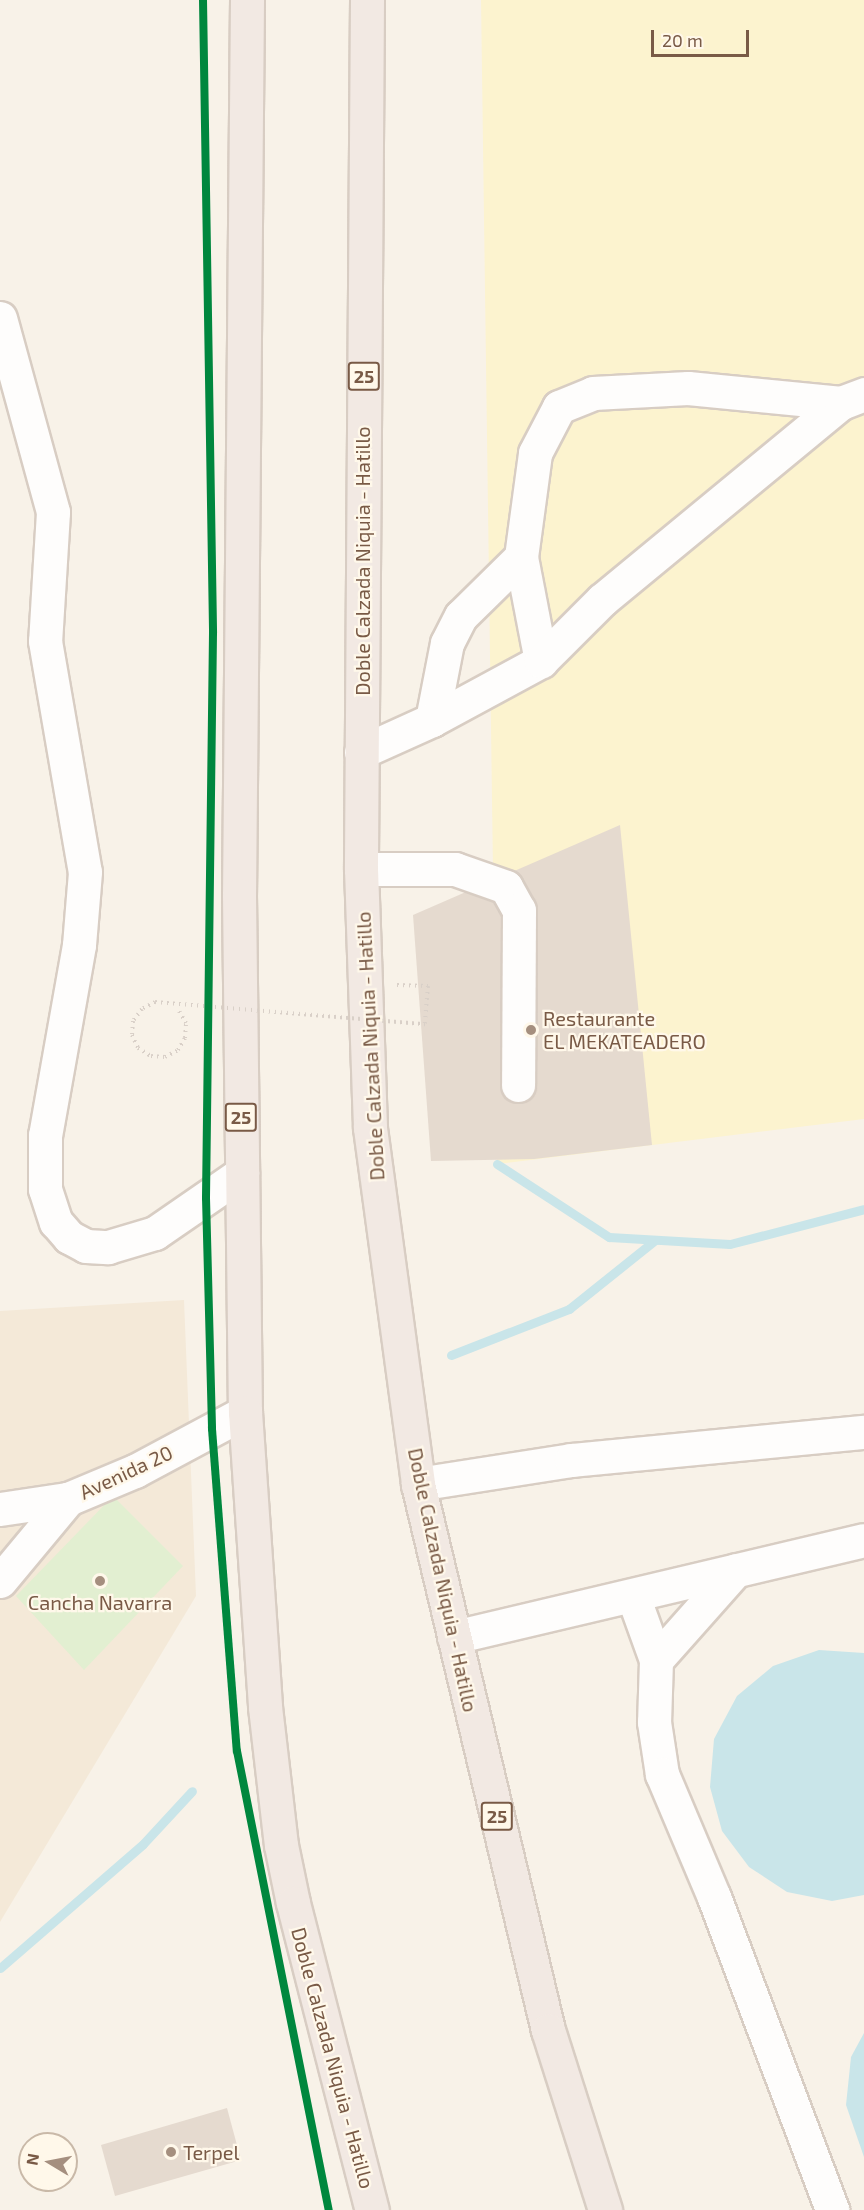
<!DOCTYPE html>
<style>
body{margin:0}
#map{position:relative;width:864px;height:2210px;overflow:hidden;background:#f8f2e8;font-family:"Exo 2",sans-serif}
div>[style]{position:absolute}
.residential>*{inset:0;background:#f4e9d8}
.green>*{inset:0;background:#e2efd1}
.sand>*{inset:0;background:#fcf3cf}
.water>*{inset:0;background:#c9e5e9}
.stream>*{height:9px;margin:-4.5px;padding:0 4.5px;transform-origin:4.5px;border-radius:4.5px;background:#c9e5e9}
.building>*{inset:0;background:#e5dacf}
.path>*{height:4px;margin-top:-2px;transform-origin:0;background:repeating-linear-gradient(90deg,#d9d0c8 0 1.5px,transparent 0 6px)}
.roads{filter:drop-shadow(2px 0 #d8cdc3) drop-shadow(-2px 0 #d8cdc3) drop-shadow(0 2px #d8cdc3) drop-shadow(0 -2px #d8cdc3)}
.minor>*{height:33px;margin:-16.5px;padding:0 16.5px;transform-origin:16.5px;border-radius:16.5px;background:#fefdfc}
.highway>*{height:33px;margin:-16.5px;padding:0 16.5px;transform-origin:16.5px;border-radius:16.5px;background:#f2e9e3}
.path-bridge>*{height:4px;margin-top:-2px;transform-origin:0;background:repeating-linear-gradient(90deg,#d9d0c8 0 1.5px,transparent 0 6px)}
.cycleway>*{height:8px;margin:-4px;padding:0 4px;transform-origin:4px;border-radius:4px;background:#00873e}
.dots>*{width:16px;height:16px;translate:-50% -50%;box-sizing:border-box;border:3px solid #fff8ea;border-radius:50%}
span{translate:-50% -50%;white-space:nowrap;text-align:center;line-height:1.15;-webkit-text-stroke:4.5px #fff8ea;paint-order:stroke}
.shield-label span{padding:2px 4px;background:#fff8ea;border:2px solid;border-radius:4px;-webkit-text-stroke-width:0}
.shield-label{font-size:18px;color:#795a46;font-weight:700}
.street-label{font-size:20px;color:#795a46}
.poi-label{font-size:20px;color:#795a46}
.left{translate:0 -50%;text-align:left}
.north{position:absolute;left:18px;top:2132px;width:60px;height:60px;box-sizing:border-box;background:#fff8ea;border:2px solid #c9b9a8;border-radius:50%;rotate:280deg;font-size:16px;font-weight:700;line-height:24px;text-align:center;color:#795a46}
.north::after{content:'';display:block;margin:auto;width:21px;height:27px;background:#a58f7f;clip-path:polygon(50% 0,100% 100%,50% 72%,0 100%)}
.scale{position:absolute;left:651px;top:30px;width:98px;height:27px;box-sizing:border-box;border:3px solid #795a46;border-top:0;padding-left:8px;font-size:18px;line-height:21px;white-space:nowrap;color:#795a46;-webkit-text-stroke:4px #fff8ea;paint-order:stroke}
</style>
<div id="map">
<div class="residential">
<div style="clip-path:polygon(184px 1300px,196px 1596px,0 1922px,0 1311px)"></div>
</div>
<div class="green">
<div style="clip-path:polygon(113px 1496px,183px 1566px,84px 1670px,16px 1596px)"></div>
</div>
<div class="sand">
<div style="clip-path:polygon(481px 0,864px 0,864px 1119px,497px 1164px)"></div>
</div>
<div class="water">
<div style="clip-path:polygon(819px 1650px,864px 1653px,864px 1895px,832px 1901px,787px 1892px,749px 1867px,722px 1831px,710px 1787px,714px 1739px,737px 1696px,773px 1666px)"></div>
<div style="clip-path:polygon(864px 2033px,864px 2157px,846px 2105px,851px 2057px)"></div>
</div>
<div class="stream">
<div style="left:497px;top:1164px;width:134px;rotate:33.1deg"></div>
<div style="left:609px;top:1237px;width:121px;rotate:3.3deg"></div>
<div style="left:730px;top:1244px;width:138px;rotate:-14.6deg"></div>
<div style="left:451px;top:1355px;width:127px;rotate:-21.3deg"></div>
<div style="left:569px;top:1309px;width:110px;rotate:-38.7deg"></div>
<div style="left:0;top:1968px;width:189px;rotate:-40.9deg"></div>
<div style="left:143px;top:1844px;width:72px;rotate:-47.2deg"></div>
</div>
<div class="building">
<div style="clip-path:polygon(620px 825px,652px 1145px,534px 1159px,431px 1161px,413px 915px)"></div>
<div style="clip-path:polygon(227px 2108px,241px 2160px,115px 2196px,101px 2145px)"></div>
</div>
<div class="path">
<div style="left:397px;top:985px;width:31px;rotate:2deg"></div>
<div style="left:428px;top:986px;width:38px;rotate:95deg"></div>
<div style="left:155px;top:1002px;width:15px;rotate:152deg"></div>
<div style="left:142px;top:1009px;width:15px;rotate:127deg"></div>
<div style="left:133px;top:1021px;width:14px;rotate:94deg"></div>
<div style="left:132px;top:1035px;width:14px;rotate:65deg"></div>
<div style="left:138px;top:1048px;width:15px;rotate:32deg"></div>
<div style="left:151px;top:1056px;width:14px;rotate:4deg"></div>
<div style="left:165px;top:1057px;width:15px;rotate:-28deg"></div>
<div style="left:178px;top:1050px;width:14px;rotate:-60deg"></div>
<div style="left:185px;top:1038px;width:15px;rotate:-86deg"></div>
<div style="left:186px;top:1023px;width:14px;rotate:-120deg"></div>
</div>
<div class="roads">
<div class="minor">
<div style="left:0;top:318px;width:201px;rotate:74.7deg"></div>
<div style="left:53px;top:512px;width:129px;rotate:93.5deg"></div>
<div style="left:45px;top:641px;width:234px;rotate:80.2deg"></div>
<div style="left:85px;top:872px;width:73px;rotate:94.7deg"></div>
<div style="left:79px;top:945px;width:193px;rotate:100.1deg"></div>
<div style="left:45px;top:1135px;width:54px;rotate:90deg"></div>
<div style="left:45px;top:1189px;width:35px;rotate:72deg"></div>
<div style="left:56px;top:1222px;width:20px;rotate:49deg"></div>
<div style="left:69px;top:1237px;width:19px;rotate:28deg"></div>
<div style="left:86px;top:1246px;width:22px;rotate:3deg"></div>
<div style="left:108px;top:1247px;width:49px;rotate:-16.6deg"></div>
<div style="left:155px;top:1233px;width:106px;rotate:-34.6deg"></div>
<div style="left:521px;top:557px;width:106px;rotate:79.1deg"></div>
<div style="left:432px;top:720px;width:78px;rotate:-79deg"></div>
<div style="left:447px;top:643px;width:30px;rotate:-63deg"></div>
<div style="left:461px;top:616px;width:84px;rotate:-44.5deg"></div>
<div style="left:521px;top:557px;width:105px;rotate:-82.3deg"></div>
<div style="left:535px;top:453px;width:52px;rotate:-62.4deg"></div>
<div style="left:559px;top:407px;width:37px;rotate:-22deg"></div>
<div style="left:593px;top:393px;width:95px;rotate:-3deg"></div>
<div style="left:688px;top:388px;width:154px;rotate:5.6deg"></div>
<div style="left:361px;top:752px;width:78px;rotate:-24.3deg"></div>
<div style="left:432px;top:720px;width:124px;rotate:-28.4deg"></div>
<div style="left:541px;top:661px;width:86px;rotate:-45deg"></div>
<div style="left:602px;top:600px;width:310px;rotate:-39.5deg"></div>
<div style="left:841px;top:403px;width:25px;rotate:-21deg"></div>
<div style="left:361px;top:869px;width:94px"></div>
<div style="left:455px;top:869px;width:54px;rotate:19.4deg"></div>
<div style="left:506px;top:887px;width:26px;rotate:61deg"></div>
<div style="left:519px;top:910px;width:175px;rotate:90.3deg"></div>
<div style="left:418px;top:1484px;width:155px;rotate:-8.9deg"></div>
<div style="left:571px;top:1460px;width:294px;rotate:-5.5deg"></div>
<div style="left:0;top:1509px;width:69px;rotate:-8.4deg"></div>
<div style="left:68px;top:1499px;width:73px;rotate:-22.7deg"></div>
<div style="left:135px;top:1471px;width:125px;rotate:-28.2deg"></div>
<div style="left:0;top:1581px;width:107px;rotate:-50.3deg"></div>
<div style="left:633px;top:1596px;width:68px;rotate:70.2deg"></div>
<div style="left:656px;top:1660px;width:62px;rotate:91.8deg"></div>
<div style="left:654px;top:1722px;width:53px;rotate:81.3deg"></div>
<div style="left:662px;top:1774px;width:134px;rotate:67.1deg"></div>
<div style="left:714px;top:1897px;width:335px;rotate:69.3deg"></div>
<div style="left:454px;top:1637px;width:421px;rotate:-13.3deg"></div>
<div style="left:656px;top:1660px;width:120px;rotate:-48.4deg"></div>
</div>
<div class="highway">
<div style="left:247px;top:0;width:895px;rotate:90.51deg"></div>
<div style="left:239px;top:895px;width:517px;rotate:89.34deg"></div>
<div style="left:245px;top:1412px;width:296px;rotate:86.1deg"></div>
<div style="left:265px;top:1707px;width:139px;rotate:83.4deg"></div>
<div style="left:281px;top:1845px;width:59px;rotate:78.3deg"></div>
<div style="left:293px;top:1903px;width:317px;rotate:75.6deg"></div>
<div style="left:367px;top:0;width:869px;rotate:90.4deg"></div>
<div style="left:361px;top:869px;width:259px;rotate:88deg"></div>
<div style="left:370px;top:1128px;width:359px;rotate:82.3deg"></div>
<div style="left:418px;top:1484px;width:561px;rotate:76.61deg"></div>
<div style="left:548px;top:2030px;width:189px;rotate:72.4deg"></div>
</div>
</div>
<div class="path-bridge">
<div style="left:155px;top:1002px;width:271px;rotate:4.7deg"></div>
</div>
<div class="cycleway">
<div style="left:203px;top:0;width:633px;rotate:89.09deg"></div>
<div style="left:213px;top:633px;width:565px;rotate:90.71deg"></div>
<div style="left:206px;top:1198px;width:231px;rotate:88.5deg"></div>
<div style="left:212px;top:1429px;width:323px;rotate:85.6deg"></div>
<div style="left:237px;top:1751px;width:468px;rotate:78.7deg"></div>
</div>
<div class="dots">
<div style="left:531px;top:1030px;background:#a58f7f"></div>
<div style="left:100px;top:1581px;background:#a58f7f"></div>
<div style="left:171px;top:2152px;background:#a58f7f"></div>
</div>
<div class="shield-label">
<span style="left:364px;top:376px">25</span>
<span style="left:241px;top:1117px">25</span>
<span style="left:497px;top:1816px">25</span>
</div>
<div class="street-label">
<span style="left:362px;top:561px;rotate:-90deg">Doble Calzada Niquia - Hatillo</span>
<span style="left:370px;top:1046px;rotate:-93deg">Doble Calzada Niquia - Hatillo</span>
<span style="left:126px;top:1472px;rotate:-25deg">Avenida 20</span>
<span style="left:443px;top:1580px;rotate:78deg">Doble Calzada Niquia - Hatillo</span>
<span style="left:333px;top:2058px;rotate:75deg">Doble Calzada Niquia - Hatillo</span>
</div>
<div class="poi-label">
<span class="left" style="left:543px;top:1030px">Restaurante<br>EL MEKATEADERO</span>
<span style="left:100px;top:1602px">Cancha Navarra</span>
<span class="left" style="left:183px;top:2152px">Terpel</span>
</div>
<div class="north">N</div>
<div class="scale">20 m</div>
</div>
